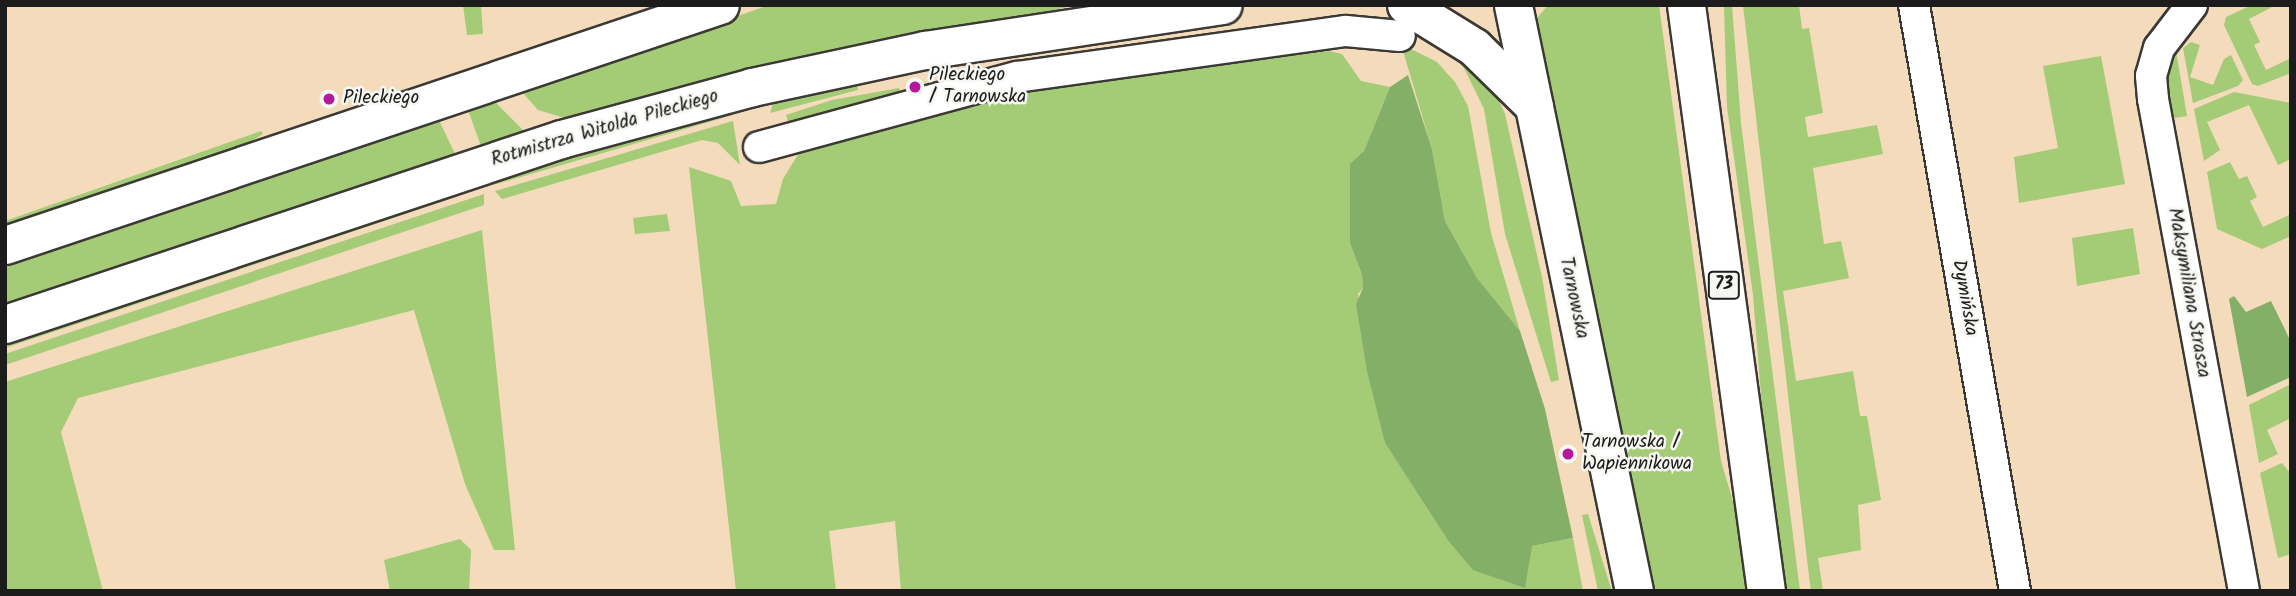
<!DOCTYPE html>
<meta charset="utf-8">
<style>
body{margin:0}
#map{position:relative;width:2296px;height:596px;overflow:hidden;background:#f3dbbc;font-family:Kalam,sans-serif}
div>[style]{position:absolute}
.green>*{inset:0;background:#a4cb76}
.forest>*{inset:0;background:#83af67}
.roads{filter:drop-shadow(2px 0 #3c3934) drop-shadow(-2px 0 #3c3934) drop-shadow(0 2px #3c3934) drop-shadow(0 -2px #3c3934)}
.minor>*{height:30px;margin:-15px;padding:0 15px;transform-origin:15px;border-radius:15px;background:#fff}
.major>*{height:37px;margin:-18.5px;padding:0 18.5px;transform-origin:18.5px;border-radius:18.5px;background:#fff}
.dots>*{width:19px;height:19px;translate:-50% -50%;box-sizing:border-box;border:4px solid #f6f6f2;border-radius:50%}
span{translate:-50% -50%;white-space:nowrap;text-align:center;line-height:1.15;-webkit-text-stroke:5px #f6f6f2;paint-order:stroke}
.shield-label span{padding:2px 5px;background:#f6f6f2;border:2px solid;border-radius:5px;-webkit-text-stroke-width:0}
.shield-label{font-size:18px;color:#1c1c1c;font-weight:700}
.poi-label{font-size:19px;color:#1c1c1c}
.left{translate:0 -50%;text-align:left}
.street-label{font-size:19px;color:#1c1c1c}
.frame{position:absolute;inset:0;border:7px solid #1c1c1c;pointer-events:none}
</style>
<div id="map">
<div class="green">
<div style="clip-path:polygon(463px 5px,481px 5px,483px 34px,467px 35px)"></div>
<div style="clip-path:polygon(769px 5px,1076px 5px,568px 119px,538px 110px,522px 92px)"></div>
<div style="clip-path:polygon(1548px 5px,1659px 5px,1721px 461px,1742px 532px,1750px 591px,1650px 591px,1533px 23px)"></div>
<div style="clip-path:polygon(1724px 5px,1732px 5px,1741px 123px,1800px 591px,1783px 591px,1770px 507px,1753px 295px,1727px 107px)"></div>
<div style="clip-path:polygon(1743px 5px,1799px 5px,1802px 29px,1809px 28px,1823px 113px,1805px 117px,1808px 137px,1877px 125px,1883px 154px,1813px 168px,1824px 244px,1841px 241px,1849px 278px,1783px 291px,1796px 381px,1853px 371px,1860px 416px,1867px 416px,1881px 500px,1858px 505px,1861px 550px,1818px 558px,1823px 591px,1811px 591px,1808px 568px)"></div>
<div style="clip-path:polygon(2252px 5px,2276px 5px,2249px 19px,2260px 42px,2254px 45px,2266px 70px,2291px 58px,2291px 73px,2258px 86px,2252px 84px,2224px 25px,2226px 17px)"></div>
<div style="clip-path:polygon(2191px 42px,2200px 45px,2190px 77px,2213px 85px,2224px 59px,2231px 55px,2243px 80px,2238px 86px,2193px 103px,2183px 48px)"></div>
<div style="clip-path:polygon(1401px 44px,1437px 62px,1455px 82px,1468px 106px,1491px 233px,1520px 331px,1477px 278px,1445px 221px,1432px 149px)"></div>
<div style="clip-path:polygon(1457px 46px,1493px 87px,1505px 114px,1542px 277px,1559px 380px,1551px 382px,1505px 234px,1484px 109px,1464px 68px,1451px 55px)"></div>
<div style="clip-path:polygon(1329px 51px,1342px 54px,1361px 81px,1390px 87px,1364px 151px,1350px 243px,1362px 275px,1363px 288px,1358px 294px,1385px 443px,1447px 539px,1532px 546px,1573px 538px,1583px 591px,901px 591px,895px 521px,829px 531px,836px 591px,736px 591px,689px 167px,731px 181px,741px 206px,776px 204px,783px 179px,802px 148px,983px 96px)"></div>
<div style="clip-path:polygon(2176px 51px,2187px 116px,2175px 118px,2168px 111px,2166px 82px)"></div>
<div style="clip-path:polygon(2101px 56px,2125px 184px,2019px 203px,2014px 157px,2058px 148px,2043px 66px)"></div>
<div style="clip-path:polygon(931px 83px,933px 90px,791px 131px,786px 115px,832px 100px,899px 88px,901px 96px,922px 92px,921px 85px)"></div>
<div style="clip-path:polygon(857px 85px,858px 90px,770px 113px,774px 100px,819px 87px)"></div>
<div style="clip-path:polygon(2234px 92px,2291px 103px,2291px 159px,2278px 165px,2249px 105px,2207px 122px,2220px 150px,2204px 161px,2194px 109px)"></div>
<div style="clip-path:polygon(492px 99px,527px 134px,482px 149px,467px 107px)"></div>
<div style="clip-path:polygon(729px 112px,733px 115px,493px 185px,490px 178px)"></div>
<div style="clip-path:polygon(437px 116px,456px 156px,5px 308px,5px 261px)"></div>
<div style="clip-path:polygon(733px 121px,740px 165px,718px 143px,702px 140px,502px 199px,495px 191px)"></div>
<div style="clip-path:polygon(261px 131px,263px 134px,235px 151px,5px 229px,5px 221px)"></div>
<div style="clip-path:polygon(2230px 162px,2239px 179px,2247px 176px,2257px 197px,2250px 201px,2263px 227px,2291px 214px,2291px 236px,2262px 249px,2217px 229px,2207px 172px)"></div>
<div style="clip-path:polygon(463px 187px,456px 197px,5px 348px,5px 340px)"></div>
<div style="clip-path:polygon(484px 194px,484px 205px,5px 365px,5px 354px)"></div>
<div style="clip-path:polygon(667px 214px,670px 231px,635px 234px,633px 218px)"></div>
<div style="clip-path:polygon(2133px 228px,2140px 274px,2077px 286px,2072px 238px)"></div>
<div style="clip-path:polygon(482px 230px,515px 550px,494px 550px,465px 484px,414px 310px,78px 398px,61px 432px,103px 591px,5px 591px,5px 382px)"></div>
<div style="clip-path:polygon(2291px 384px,2291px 418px,2267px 430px,2278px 454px,2259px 463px,2249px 405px)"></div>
<div style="clip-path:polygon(2282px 463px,2291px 474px,2291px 554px,2278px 558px,2260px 473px)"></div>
<div style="clip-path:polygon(1588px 514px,1609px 582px,1612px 591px,1598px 591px,1582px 515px)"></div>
<div style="clip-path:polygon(460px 539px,471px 550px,469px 591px,390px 591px,384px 560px)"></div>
</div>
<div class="forest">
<div style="clip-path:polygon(1408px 75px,1432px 149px,1445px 221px,1477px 278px,1520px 331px,1545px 409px,1573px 538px,1532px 546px,1525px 588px,1473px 570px,1447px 539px,1385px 443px,1367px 371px,1356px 304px,1363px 288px,1362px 275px,1350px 243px,1350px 164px,1364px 151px,1390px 87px)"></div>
<div style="clip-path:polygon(2234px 296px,2246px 312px,2271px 301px,2291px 342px,2291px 377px,2247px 397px,2229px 299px)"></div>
</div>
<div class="roads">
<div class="minor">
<div style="left:1914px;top:5px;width:595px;rotate:80.22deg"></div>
<div style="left:2192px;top:5px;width:54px;rotate:127.5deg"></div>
<div style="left:2159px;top:48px;width:29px;rotate:106deg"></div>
<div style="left:2151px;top:76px;width:23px;rotate:85deg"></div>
<div style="left:2153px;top:99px;width:500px;rotate:79.52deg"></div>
<div style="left:759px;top:147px;width:267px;rotate:-15.2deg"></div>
<div style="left:1017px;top:77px;width:332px;rotate:-8deg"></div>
<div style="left:1346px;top:31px;width:54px;rotate:5.3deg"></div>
</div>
<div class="major">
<div style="left:1406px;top:5px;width:80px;rotate:31.7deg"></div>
<div style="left:1474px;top:47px;width:84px;rotate:44.5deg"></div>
<div style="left:1513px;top:5px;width:598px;rotate:78.33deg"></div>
<div style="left:1686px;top:5px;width:591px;rotate:82.23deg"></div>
<div style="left:5px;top:245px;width:754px;rotate:-18.56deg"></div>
<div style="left:5px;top:324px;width:586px;rotate:-18.4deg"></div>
<div style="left:561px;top:139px;width:198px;rotate:-15.2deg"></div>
<div style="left:752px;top:87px;width:177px;rotate:-12.1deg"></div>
<div style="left:925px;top:50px;width:301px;rotate:-8.6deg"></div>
</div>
</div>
<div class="dots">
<div style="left:915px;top:87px;background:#b5179e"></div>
<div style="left:329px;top:99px;background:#b5179e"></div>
<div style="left:1568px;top:454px;background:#b5179e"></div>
</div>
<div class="shield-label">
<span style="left:1724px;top:285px">73</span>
</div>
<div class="poi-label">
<span class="left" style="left:929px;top:87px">Pileckiego<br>/ Tarnowska</span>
<span class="left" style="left:343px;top:99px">Pileckiego</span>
<span class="left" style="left:1582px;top:454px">Tarnowska /<br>Wapiennikowa</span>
</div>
<div class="street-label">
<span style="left:605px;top:129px;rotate:-16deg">Rotmistrza Witolda Pileckiego</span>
<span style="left:2188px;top:293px;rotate:80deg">Maksymiliana Strasza</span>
<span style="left:1573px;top:298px;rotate:78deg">Tarnowska</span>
<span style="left:1964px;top:298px;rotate:80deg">Dymińska</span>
</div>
<div class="frame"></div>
</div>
